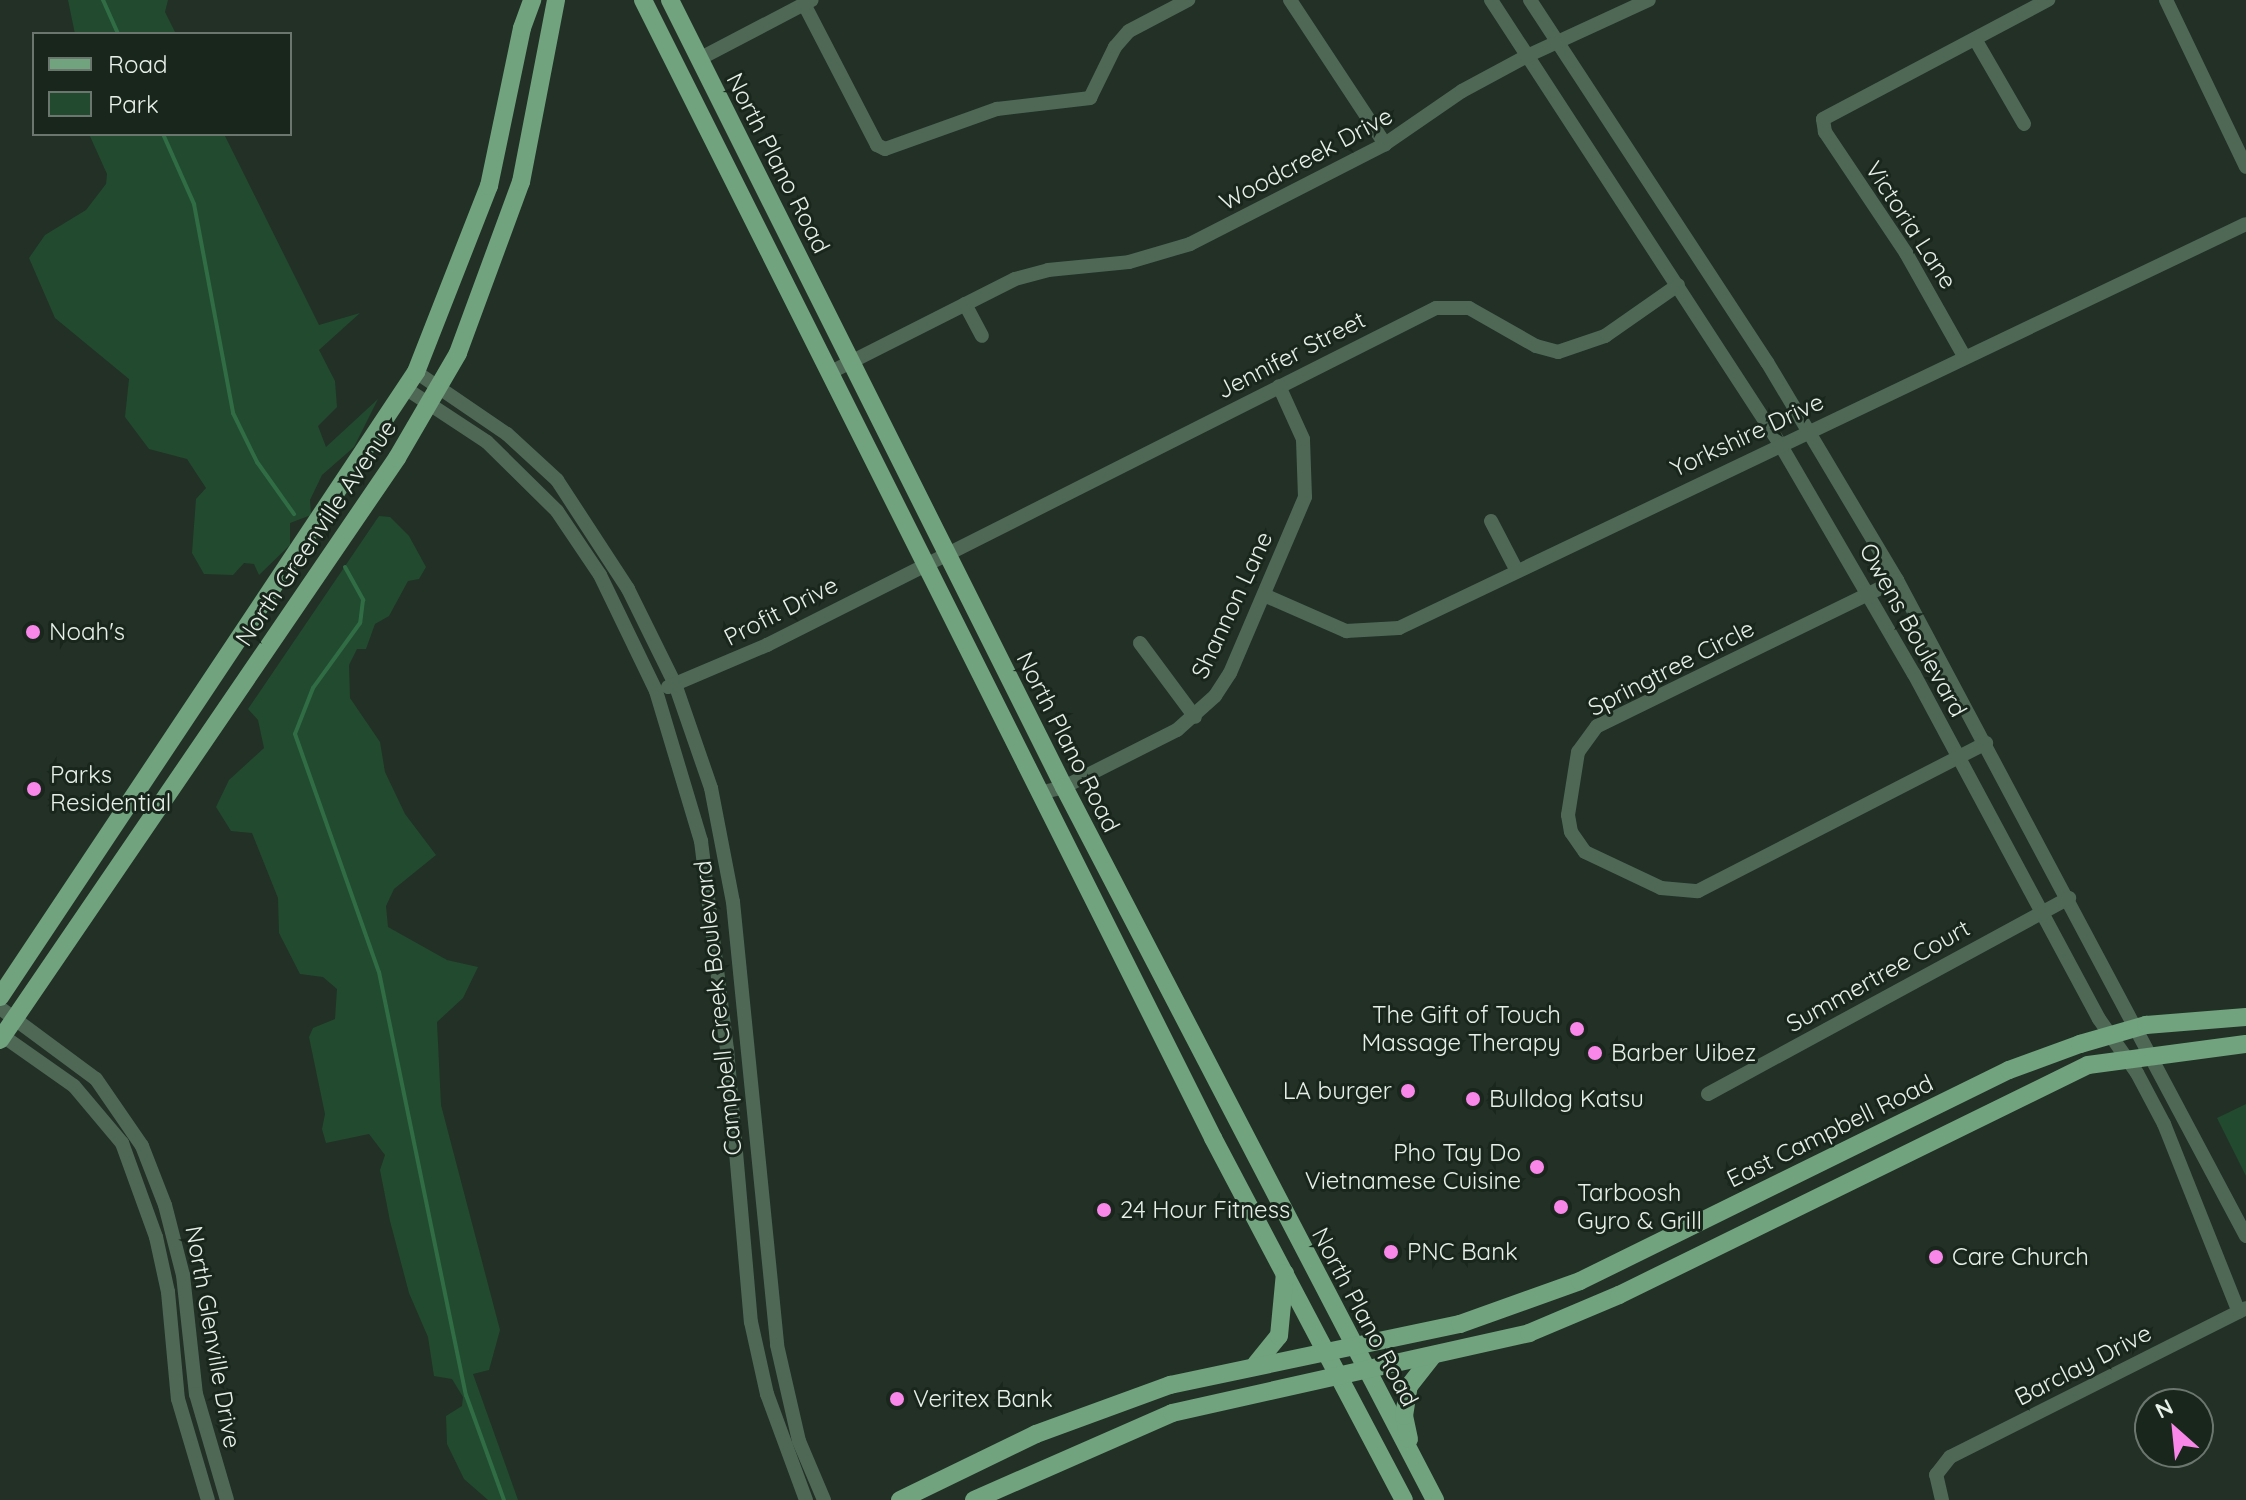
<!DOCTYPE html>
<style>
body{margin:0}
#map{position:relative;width:2246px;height:1500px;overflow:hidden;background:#223026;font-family:Quicksand,sans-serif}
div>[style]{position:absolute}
.green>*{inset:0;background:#224a2f}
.stream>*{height:4px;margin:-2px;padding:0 2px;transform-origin:2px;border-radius:2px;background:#306d45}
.minor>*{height:14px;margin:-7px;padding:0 7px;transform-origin:7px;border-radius:7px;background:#4f6856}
.major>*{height:18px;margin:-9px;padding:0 9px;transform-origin:9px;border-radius:9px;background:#70a37e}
.dots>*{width:22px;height:22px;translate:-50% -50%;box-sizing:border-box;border:4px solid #19261c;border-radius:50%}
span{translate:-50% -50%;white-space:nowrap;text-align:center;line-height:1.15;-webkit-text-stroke:6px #19261c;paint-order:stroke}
.street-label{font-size:24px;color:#e6efe8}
.poi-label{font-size:24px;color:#e6efe8}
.left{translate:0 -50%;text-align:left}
.right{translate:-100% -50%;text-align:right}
.legend{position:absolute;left:32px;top:32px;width:260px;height:104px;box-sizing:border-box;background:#19261c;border:2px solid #6b766e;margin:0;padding:10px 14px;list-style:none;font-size:24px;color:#e6efe8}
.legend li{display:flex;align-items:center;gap:16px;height:40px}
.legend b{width:40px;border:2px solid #6b766e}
.north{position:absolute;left:2134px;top:1388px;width:80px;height:80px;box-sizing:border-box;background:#19261c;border:2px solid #6b766e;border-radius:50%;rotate:333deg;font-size:22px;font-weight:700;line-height:32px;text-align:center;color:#e6efe8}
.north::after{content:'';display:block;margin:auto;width:28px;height:36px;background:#f987e9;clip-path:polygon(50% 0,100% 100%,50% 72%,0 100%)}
</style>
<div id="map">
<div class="green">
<div style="clip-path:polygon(68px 0,168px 0,165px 12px,176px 34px,75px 34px)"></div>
<div style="clip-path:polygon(89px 134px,224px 134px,319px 325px,360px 313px,319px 350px,335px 381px,337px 407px,318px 426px,326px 447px,378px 399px,354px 447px,322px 475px,310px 500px,311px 515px,290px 523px,290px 545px,259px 575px,254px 564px,244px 563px,233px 575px,204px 574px,192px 553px,196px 499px,206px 488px,187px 459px,149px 449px,125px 417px,129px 379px,55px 318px,29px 258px,45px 235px,86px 210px,106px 184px,107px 174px)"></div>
<div style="clip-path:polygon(379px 516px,390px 517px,409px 536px,426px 567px,419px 579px,408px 581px,389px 616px,375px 624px,366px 649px,357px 649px,349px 665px,350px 698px,380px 742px,385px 772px,405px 814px,436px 855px,394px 889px,386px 906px,388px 927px,447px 960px,478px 967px,463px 998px,437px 1022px,441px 1105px,500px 1330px,489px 1370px,473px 1374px,518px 1500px,488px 1500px,464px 1479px,447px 1444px,446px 1416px,462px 1406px,463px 1397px,452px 1379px,434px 1376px,428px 1337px,409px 1293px,390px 1221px,380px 1170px,385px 1155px,369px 1134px,326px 1143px,322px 1129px,325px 1114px,309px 1037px,313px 1028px,335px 1019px,337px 989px,323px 977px,300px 974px,279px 933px,278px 898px,252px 833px,231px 831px,216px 807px,229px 780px,264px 748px,258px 720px,248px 709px)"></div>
<div style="clip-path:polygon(2246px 1104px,2246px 1176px,2217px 1118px)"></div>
</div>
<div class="stream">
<div style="left:103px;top:0;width:37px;rotate:66deg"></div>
<div style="left:163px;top:134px;width:77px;rotate:66.1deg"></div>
<div style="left:194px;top:204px;width:213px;rotate:79.4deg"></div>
<div style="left:233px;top:413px;width:55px;rotate:63.9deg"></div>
<div style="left:257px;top:462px;width:64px;rotate:54.6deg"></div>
<div style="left:345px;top:567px;width:38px;rotate:61deg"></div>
<div style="left:363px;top:600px;width:23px;rotate:97deg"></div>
<div style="left:360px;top:623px;width:80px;rotate:125.9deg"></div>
<div style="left:313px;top:688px;width:49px;rotate:111.4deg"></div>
<div style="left:295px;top:734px;width:252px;rotate:70.6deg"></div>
<div style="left:379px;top:972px;width:432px;rotate:78.4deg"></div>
<div style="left:466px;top:1395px;width:112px;rotate:70.1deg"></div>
</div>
<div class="minor">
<div style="left:1290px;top:0;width:173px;rotate:56.6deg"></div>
<div style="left:1491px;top:0;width:530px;rotate:56.94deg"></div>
<div style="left:1780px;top:444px;width:266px;rotate:59.8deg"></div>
<div style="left:1914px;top:674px;width:391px;rotate:61.8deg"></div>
<div style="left:2099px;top:1019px;width:66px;rotate:54.9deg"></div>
<div style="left:2137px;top:1073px;width:58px;rotate:62.1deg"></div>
<div style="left:2164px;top:1124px;width:202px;rotate:68.3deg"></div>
<div style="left:1530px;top:0;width:433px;rotate:56.8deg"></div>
<div style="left:1767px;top:362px;width:254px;rotate:59.2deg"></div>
<div style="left:1897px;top:580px;width:743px;rotate:61.99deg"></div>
<div style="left:2166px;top:0;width:185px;rotate:64.4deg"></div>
<div style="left:804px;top:4px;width:159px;rotate:62.6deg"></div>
<div style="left:877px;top:145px;width:9px;rotate:27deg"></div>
<div style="left:885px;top:149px;width:119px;rotate:-19.7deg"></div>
<div style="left:997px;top:109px;width:94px;rotate:-6.7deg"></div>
<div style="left:1090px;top:98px;width:57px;rotate:-63.9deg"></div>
<div style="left:1115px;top:47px;width:21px;rotate:-49deg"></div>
<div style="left:1129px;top:31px;width:67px;rotate:-27.7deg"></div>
<div style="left:1975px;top:39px;width:98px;rotate:60deg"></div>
<div style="left:699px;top:59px;width:127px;rotate:-27.6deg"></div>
<div style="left:965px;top:304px;width:36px;rotate:62deg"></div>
<div style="left:1964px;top:356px;width:118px;rotate:-119.4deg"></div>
<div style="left:1906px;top:253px;width:146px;rotate:-123.8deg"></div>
<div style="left:1825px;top:132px;width:13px;rotate:-99deg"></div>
<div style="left:1823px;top:119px;width:255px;rotate:-27.9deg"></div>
<div style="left:416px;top:372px;width:110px;rotate:34.3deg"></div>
<div style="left:507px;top:434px;width:68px;rotate:42.6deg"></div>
<div style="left:557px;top:480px;width:130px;rotate:56.9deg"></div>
<div style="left:628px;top:589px;width:106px;rotate:63.7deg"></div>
<div style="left:675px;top:684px;width:110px;rotate:70.9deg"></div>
<div style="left:711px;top:788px;width:116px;rotate:79.1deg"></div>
<div style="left:733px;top:902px;width:445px;rotate:84.3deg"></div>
<div style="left:777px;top:1345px;width:98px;rotate:77.1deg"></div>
<div style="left:799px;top:1441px;width:64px;rotate:67deg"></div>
<div style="left:831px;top:372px;width:206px;rotate:-26.8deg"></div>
<div style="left:1015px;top:279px;width:34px;rotate:-15deg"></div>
<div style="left:1048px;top:270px;width:81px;rotate:-5.6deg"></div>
<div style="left:1129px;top:262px;width:64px;rotate:-16.4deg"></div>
<div style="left:1190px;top:244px;width:219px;rotate:-27.1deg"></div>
<div style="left:1385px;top:144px;width:93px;rotate:-34.5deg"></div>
<div style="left:1462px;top:91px;width:74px;rotate:-28.3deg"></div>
<div style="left:1527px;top:56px;width:134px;rotate:-24.7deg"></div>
<div style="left:405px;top:388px;width:98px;rotate:33.4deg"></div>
<div style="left:487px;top:442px;width:98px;rotate:44.6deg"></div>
<div style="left:557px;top:511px;width:77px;rotate:56.1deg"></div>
<div style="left:600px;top:575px;width:129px;rotate:64.2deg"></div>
<div style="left:656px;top:691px;width:157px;rotate:73.3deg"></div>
<div style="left:701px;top:841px;width:210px;rotate:82.9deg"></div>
<div style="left:727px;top:1049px;width:274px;rotate:85deg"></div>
<div style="left:751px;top:1322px;width:74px;rotate:77.5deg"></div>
<div style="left:767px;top:1394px;width:113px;rotate:69.8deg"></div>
<div style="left:1491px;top:521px;width:56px;rotate:62.5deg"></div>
<div style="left:1897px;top:580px;width:334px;rotate:154deg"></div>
<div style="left:1597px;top:726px;width:32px;rotate:126deg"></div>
<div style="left:1578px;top:752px;width:64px;rotate:99deg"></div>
<div style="left:1568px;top:815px;width:17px;rotate:80deg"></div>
<div style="left:1571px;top:832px;width:24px;rotate:55deg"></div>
<div style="left:1585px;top:852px;width:84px;rotate:25.3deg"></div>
<div style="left:1661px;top:888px;width:37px;rotate:5deg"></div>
<div style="left:1698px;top:891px;width:324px;rotate:-27.2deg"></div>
<div style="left:1264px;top:595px;width:90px;rotate:23.7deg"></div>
<div style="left:1346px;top:631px;width:53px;rotate:-3.2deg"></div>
<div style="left:1399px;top:628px;width:938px;rotate:-25.5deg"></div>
<div style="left:1140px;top:643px;width:92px;rotate:53.4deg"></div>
<div style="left:668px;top:687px;width:108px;rotate:-23deg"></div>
<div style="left:767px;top:645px;width:749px;rotate:-26.74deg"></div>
<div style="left:1436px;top:308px;width:33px"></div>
<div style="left:1469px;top:308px;width:77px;rotate:29.6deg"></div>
<div style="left:1536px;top:346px;width:23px;rotate:15deg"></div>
<div style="left:1558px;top:352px;width:50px;rotate:-18.8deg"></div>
<div style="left:1605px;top:336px;width:89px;rotate:-34.9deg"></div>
<div style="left:1039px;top:793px;width:26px;rotate:-13deg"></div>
<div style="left:1064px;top:787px;width:127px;rotate:-26.8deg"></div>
<div style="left:1177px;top:730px;width:51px;rotate:-41.8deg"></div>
<div style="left:1215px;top:696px;width:27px;rotate:-57deg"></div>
<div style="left:1230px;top:673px;width:191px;rotate:-66.9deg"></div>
<div style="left:1305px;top:497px;width:58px;rotate:-92deg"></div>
<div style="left:1303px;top:439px;width:58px;rotate:-114.4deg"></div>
<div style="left:0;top:1008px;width:119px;rotate:36.5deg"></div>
<div style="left:96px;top:1079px;width:81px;rotate:55.5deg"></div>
<div style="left:142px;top:1146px;width:63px;rotate:68.7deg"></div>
<div style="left:165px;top:1205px;width:72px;rotate:75.6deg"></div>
<div style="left:183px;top:1275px;width:120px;rotate:83.8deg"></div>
<div style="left:196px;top:1394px;width:110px;rotate:73.7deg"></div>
<div style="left:0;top:1034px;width:90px;rotate:35.1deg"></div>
<div style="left:74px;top:1086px;width:75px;rotate:49.9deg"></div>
<div style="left:122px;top:1143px;width:100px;rotate:70.1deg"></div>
<div style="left:156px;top:1237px;width:56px;rotate:77.7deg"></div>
<div style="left:168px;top:1292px;width:107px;rotate:84.7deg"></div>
<div style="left:178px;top:1399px;width:105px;rotate:73.5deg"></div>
<div style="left:1708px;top:1094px;width:411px;rotate:-28.5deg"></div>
<div style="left:1942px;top:1500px;width:26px;rotate:-103deg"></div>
<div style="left:1936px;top:1475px;width:23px;rotate:-52deg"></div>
<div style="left:1950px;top:1457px;width:331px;rotate:-26.7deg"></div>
</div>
<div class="major">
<div style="left:643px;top:0;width:1273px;rotate:63.39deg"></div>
<div style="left:1213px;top:1138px;width:409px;rotate:62.2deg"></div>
<div style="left:670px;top:0;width:880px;rotate:63.41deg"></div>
<div style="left:1064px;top:787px;width:804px;rotate:62.51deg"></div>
<div style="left:0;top:997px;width:751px;rotate:-56.35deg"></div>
<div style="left:416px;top:372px;width:200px;rotate:-68.6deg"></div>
<div style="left:489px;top:186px;width:161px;rotate:-78.2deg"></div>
<div style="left:522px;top:28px;width:30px;rotate:-70deg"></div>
<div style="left:0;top:1040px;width:705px;rotate:-55.7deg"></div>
<div style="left:397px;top:458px;width:121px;rotate:-59.8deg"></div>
<div style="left:458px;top:353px;width:182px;rotate:-69.8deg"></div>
<div style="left:521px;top:182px;width:185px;rotate:-79.1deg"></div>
<div style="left:1256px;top:1364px;width:36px;rotate:-51deg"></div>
<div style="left:1279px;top:1336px;width:63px;rotate:-84.6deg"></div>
<div style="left:1409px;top:1439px;width:24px;rotate:-102deg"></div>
<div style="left:1404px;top:1416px;width:30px;rotate:-81deg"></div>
<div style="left:1409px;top:1386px;width:37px;rotate:-52deg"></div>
<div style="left:900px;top:1500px;width:151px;rotate:-25.9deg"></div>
<div style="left:1036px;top:1434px;width:143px;rotate:-20.1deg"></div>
<div style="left:1170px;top:1385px;width:296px;rotate:-11.9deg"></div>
<div style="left:1460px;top:1324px;width:127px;rotate:-19.7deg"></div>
<div style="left:1580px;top:1281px;width:478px;rotate:-26.2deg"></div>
<div style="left:2009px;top:1070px;width:76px;rotate:-20.1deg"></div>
<div style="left:2080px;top:1044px;width:69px;rotate:-16.1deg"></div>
<div style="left:2146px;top:1025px;width:100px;rotate:-4.6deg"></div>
<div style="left:974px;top:1500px;width:216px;rotate:-23.7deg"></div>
<div style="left:1172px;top:1413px;width:366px;rotate:-12.6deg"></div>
<div style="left:1529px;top:1333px;width:98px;rotate:-22.9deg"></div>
<div style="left:1619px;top:1295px;width:522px;rotate:-26.12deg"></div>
<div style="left:2088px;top:1065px;width:159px;rotate:-7.6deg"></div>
</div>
<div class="dots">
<div style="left:33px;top:632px;background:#f987e9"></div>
<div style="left:34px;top:789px;background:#f987e9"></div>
<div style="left:1577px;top:1029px;background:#f987e9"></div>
<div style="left:1595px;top:1053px;background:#f987e9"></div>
<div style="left:1408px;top:1091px;background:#f987e9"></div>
<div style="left:1473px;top:1099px;background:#f987e9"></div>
<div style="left:1537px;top:1167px;background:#f987e9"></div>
<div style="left:1561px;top:1207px;background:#f987e9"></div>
<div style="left:1104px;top:1210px;background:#f987e9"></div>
<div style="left:1391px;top:1252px;background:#f987e9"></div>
<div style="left:1936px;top:1257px;background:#f987e9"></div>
<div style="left:897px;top:1399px;background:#f987e9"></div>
</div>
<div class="street-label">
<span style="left:1306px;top:159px;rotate:-28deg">Woodcreek Drive</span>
<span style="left:778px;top:163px;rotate:63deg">North Plano Road</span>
<span style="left:1911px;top:225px;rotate:57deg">Victoria Lane</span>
<span style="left:1291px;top:355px;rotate:-27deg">Jennifer Street</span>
<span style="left:1747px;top:435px;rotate:-25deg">Yorkshire Drive</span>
<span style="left:316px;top:533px;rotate:-56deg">North Greenville Avenue</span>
<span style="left:1232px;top:605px;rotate:-65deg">Shannon Lane</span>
<span style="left:781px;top:611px;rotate:-27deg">Profit Drive</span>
<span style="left:1913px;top:630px;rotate:61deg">Owens Boulevard</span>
<span style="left:1671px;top:668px;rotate:-27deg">Springtree Circle</span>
<span style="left:1068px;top:742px;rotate:63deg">North Plano Road</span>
<span style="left:1878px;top:976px;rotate:-29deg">Summertree Court</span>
<span style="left:718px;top:1008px;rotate:-96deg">Campbell Creek Boulevard</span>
<span style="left:1830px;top:1131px;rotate:-26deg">East Campbell Road</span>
<span style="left:1365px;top:1317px;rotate:62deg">North Plano Road</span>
<span style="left:213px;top:1337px;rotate:80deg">North Glenville Drive</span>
<span style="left:2083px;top:1365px;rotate:-27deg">Barclay Drive</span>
</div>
<div class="poi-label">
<span class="left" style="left:49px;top:632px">Noah's</span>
<span class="left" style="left:50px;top:789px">Parks<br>Residential</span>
<span class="right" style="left:1561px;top:1029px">The Gift of Touch<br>Massage Therapy</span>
<span class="left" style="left:1611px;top:1053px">Barber Uibez</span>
<span class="right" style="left:1392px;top:1091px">LA burger</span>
<span class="left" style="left:1489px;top:1099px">Bulldog Katsu</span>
<span class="right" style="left:1521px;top:1167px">Pho Tay Do<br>Vietnamese Cuisine</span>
<span class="left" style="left:1577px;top:1207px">Tarboosh<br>Gyro &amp; Grill</span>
<span class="left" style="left:1120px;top:1210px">24 Hour Fitness</span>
<span class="left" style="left:1407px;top:1252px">PNC Bank</span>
<span class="left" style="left:1952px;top:1257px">Care Church</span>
<span class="left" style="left:913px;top:1399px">Veritex Bank</span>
</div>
<ul class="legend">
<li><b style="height:10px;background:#70a37e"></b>Road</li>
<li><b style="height:22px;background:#224a2f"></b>Park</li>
</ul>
<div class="north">N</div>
</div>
